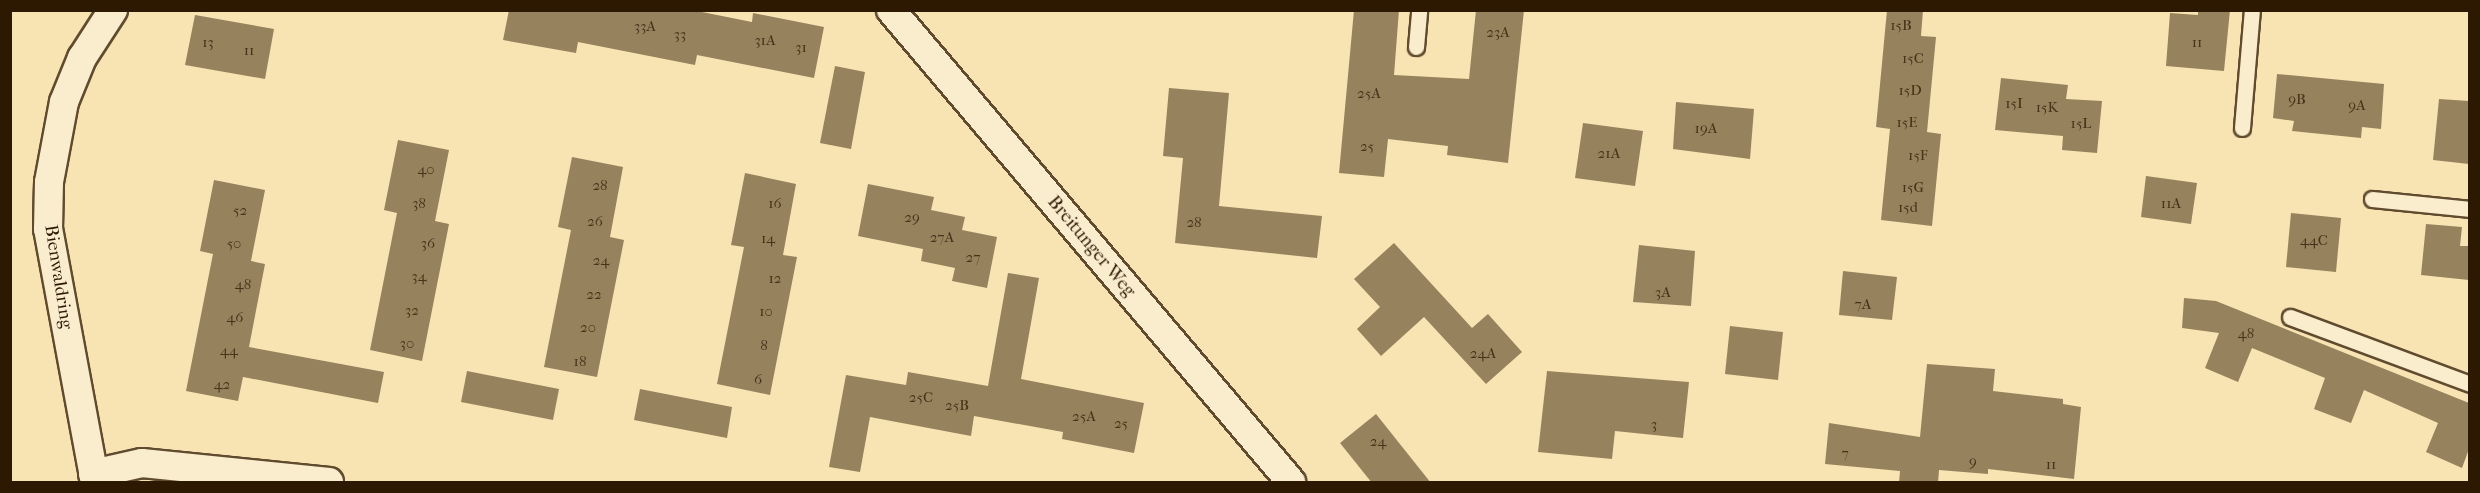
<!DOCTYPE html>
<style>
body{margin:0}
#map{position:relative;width:2480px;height:493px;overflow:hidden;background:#f8e3b3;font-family:"IM FELL French Canon",serif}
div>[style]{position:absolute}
.building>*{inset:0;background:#97825e}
.roads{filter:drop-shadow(2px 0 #604b2e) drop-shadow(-2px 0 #604b2e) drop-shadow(0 2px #604b2e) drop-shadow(0 -2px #604b2e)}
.service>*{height:15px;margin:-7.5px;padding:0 7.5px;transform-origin:7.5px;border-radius:7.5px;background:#faedce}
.minor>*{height:28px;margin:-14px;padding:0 14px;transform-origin:14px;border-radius:14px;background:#faedce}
span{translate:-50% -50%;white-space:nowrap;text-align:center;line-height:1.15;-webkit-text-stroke:4.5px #faedce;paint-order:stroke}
.number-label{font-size:15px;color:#483219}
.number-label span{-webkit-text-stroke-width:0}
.street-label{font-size:18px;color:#2d1802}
.frame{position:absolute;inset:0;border:12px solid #2d1802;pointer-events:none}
</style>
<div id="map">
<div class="building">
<div style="clip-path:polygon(509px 10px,692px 10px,752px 22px,753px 13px,824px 27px,814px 78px,697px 55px,695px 65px,578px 42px,576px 53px,503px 40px)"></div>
<div style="clip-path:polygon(1354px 10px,1399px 10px,1394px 75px,1469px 79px,1476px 10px,1524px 10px,1508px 163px,1447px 155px,1448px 146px,1388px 139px,1384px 177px,1339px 173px)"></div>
<div style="clip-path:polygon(1887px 10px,1923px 10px,1921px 36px,1936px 37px,1927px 132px,1941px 134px,1932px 226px,1881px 220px,1890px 129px,1876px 127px)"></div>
<div style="clip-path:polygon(2198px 10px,2230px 10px,2224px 71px,2166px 66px,2170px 13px,2198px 15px)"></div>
<div style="clip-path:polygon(195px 15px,274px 29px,265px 79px,185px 65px)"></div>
<div style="clip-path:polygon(835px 66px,865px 72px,851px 149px,820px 143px)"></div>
<div style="clip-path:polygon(2277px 74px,2384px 84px,2381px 129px,2362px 127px,2361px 138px,2292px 131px,2294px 121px,2273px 118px)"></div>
<div style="clip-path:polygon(2001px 78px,2068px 85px,2066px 99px,2102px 101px,2097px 153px,2062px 150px,2063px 136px,1995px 130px)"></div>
<div style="clip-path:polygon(1169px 88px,1229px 93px,1219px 206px,1322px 216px,1317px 258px,1175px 243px,1183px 158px,1163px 156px)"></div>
<div style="clip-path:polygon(2439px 99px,2469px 101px,2469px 164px,2433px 160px)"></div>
<div style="clip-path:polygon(1676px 102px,1754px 109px,1750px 159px,1673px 149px)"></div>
<div style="clip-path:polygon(1583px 123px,1643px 131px,1635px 186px,1575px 178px)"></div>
<div style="clip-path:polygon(398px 140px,449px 150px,435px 221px,449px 224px,422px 361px,370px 350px,397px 213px,384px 210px)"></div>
<div style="clip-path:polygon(572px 157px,623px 167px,610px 237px,624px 240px,597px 377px,544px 367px,571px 230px,558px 227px)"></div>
<div style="clip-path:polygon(745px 173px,796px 184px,783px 255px,797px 257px,770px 395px,717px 384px,744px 247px,731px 245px)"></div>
<div style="clip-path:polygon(2146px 176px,2197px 183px,2191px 224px,2141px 217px)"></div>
<div style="clip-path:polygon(214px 180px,265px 190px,251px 261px,265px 264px,249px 347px,384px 372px,378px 403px,243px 377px,238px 401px,186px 391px,213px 254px,200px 251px)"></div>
<div style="clip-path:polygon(868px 184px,934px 197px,931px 210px,965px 217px,962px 230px,997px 237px,987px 288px,952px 281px,955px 268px,921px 261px,923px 249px,858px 236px)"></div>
<div style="clip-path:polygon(2291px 213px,2341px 218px,2336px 272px,2286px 267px)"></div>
<div style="clip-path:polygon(2426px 224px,2462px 227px,2460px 246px,2469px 246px,2469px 280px,2421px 275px)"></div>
<div style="clip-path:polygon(1394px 243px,1472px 328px,1488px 314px,1522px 352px,1486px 384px,1424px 317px,1381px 356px,1357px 329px,1380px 307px,1354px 279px)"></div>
<div style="clip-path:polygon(1639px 245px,1695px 251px,1691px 306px,1633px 302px)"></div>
<div style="clip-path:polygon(1843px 271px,1897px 277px,1892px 320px,1839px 315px)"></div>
<div style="clip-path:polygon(1008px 273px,1039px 278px,1021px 379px,1144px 403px,1134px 453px,1062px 439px,1063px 432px,974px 416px,971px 436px,870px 417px,860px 472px,829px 467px,846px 375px,906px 385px,908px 372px,988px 386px)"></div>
<div style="clip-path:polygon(2184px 298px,2216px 301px,2469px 403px,2469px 449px,2462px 468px,2426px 452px,2438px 423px,2364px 390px,2351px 423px,2314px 409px,2325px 378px,2252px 348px,2238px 382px,2205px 368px,2219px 333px,2182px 328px)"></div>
<div style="clip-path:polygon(1730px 326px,1783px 332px,1778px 380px,1725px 374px)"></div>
<div style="clip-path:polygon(1927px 364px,1995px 369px,1993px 391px,2063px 399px,2063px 404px,2081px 407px,2074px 479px,1988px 469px,1988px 474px,1939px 470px,1938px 483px,1899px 483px,1900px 471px,1825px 464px,1829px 423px,1920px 437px)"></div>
<div style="clip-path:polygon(467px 371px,559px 389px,553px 420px,461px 402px)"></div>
<div style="clip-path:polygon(1547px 371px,1689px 382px,1683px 438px,1615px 431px,1612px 459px,1538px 452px)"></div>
<div style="clip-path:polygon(640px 389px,732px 407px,727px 438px,634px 420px)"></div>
<div style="clip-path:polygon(1376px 414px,1431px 483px,1372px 483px,1340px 443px)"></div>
</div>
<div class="roads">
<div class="service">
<div style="left:1416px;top:47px;width:37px;rotate:-85deg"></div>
<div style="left:2242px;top:128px;width:118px;rotate:-85.2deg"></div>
<div style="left:2372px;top:199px;width:99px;rotate:5.8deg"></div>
<div style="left:2290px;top:317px;width:192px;rotate:20.4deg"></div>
</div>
<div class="minor">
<div style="left:891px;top:10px;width:619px;rotate:49.72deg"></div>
<div style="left:93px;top:474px;width:50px;rotate:-12.7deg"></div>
<div style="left:142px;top:463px;width:188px;rotate:5.8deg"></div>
<div style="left:95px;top:482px;width:257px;rotate:-100.5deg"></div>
<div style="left:48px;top:229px;width:47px;rotate:-88.8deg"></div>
<div style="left:49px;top:182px;width:81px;rotate:-79.4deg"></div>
<div style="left:64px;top:102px;width:48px;rotate:-67.8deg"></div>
<div style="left:82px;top:58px;width:57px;rotate:-57.1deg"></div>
</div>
</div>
<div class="number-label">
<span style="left:1901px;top:26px">15B</span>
<span style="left:645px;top:27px">33A</span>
<span style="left:1498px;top:33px">23A</span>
<span style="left:680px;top:35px">33</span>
<span style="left:765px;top:41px">31A</span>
<span style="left:208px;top:43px">13</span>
<span style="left:2197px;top:43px">11</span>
<span style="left:801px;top:48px">31</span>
<span style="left:249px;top:51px">11</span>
<span style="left:1913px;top:59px">15C</span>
<span style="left:1910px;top:91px">15D</span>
<span style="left:1369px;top:94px">25A</span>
<span style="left:2297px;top:100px">9B</span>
<span style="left:2014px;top:104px">15I</span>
<span style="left:2357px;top:106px">9A</span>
<span style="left:2047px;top:108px">15K</span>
<span style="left:1907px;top:123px">15E</span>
<span style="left:2081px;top:124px">15L</span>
<span style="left:1706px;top:129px">19A</span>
<span style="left:1367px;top:147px">25</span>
<span style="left:1609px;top:154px">21A</span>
<span style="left:1918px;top:156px">15F</span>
<span style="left:426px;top:170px">40</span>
<span style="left:600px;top:186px">28</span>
<span style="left:1913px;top:188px">15G</span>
<span style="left:419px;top:204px">38</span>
<span style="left:775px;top:204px">16</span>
<span style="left:2171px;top:204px">11A</span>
<span style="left:1908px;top:208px">15d</span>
<span style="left:240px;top:211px">52</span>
<span style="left:912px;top:218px">29</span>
<span style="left:595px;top:222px">26</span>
<span style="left:1194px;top:223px">28</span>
<span style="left:942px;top:238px">27A</span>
<span style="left:768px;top:239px">14</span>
<span style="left:2314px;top:241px">44C</span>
<span style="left:234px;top:244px">50</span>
<span style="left:428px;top:244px">36</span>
<span style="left:973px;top:258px">27</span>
<span style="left:601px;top:261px">24</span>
<span style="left:419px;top:277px">34</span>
<span style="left:775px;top:279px">12</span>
<span style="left:243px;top:285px">48</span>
<span style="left:1663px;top:293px">3A</span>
<span style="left:594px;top:295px">22</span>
<span style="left:1863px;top:305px">7A</span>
<span style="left:412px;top:311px">32</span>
<span style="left:766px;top:312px">10</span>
<span style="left:235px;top:318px">46</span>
<span style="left:588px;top:328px">20</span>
<span style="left:2246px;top:334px">48</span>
<span style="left:407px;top:344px">30</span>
<span style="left:764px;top:346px">8</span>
<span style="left:229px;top:351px">44</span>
<span style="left:1483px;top:354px">24A</span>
<span style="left:580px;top:362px">18</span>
<span style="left:758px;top:380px">6</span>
<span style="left:222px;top:385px">42</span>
<span style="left:921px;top:398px">25C</span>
<span style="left:957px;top:406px">25B</span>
<span style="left:1084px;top:417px">25A</span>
<span style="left:1121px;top:424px">25</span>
<span style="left:1654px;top:425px">3</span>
<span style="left:1378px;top:442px">24</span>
<span style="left:1845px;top:454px">7</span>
<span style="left:1973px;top:462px">9</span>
<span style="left:2051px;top:465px">11</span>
</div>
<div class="street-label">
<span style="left:1091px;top:247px;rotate:50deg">Breitunger Weg</span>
<span style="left:58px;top:277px;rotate:81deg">Bienwaldring</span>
</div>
<div class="frame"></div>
</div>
